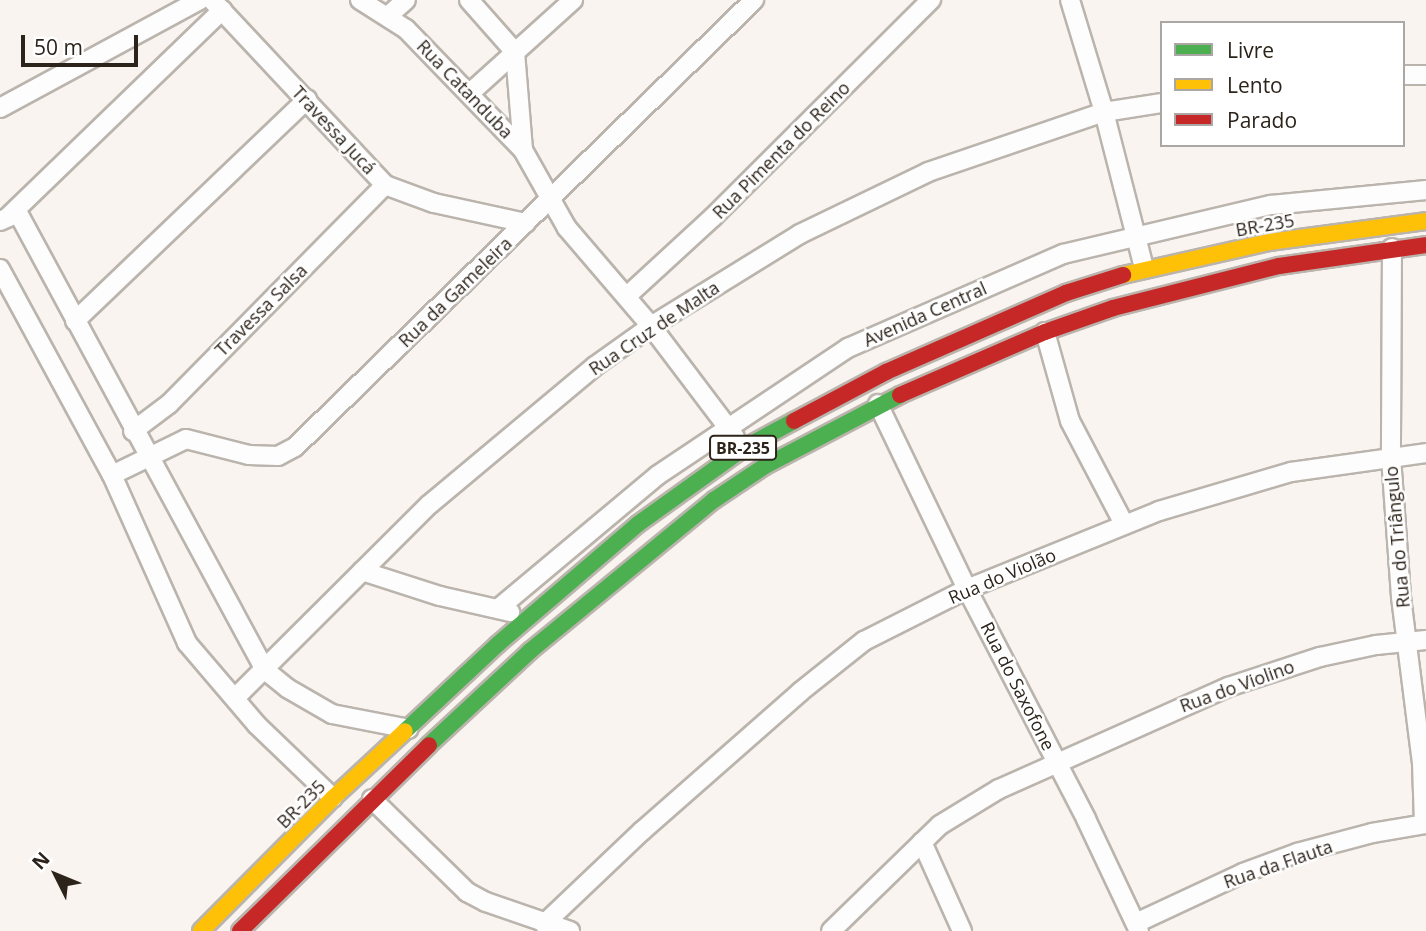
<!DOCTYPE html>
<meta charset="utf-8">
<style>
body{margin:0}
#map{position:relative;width:1426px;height:931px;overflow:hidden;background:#f9f4ef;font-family:"Open Sans",sans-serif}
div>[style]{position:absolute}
.roads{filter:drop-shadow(2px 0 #bab4ad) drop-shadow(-2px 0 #bab4ad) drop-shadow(0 2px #bab4ad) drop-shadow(0 -2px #bab4ad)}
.street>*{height:18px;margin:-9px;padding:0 9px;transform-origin:9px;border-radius:9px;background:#fefdfd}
.fast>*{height:16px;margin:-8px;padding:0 8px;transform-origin:8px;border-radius:8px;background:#4caf50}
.slow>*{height:16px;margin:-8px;padding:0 8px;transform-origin:8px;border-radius:8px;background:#ffc107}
.jam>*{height:16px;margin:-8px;padding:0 8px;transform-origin:8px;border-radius:8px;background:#c62828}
span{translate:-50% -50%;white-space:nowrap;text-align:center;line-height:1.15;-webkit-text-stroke:5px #fff;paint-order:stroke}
.shield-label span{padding:2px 5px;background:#fff;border:2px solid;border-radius:5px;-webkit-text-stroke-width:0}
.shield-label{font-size:16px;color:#2c241b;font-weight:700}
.street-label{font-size:18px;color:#2c241b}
.legend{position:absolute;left:1160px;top:21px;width:245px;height:126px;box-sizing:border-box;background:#fff;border:2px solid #aba7a4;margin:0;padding:9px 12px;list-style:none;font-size:21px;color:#2c241b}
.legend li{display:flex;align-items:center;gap:14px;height:35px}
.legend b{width:35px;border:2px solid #aba7a4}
.north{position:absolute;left:21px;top:840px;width:70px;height:70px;-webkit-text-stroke:5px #fff;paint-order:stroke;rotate:313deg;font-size:19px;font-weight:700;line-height:28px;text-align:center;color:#2c241b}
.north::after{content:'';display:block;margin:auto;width:24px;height:32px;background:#2c241b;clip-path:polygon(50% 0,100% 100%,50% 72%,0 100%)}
.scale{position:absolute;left:21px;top:35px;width:117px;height:32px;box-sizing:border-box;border:4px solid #2c241b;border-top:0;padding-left:9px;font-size:21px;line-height:24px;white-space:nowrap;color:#2c241b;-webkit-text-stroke:5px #fff;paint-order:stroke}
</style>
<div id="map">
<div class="roads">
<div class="street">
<div style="left:212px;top:0;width:253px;rotate:46.9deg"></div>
<div style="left:385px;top:185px;width:52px;rotate:20.2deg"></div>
<div style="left:434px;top:203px;width:94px;rotate:12.3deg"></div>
<div style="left:360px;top:0;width:54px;rotate:32.2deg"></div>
<div style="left:406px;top:29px;width:168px;rotate:46deg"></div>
<div style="left:523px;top:150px;width:90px;rotate:60.6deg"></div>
<div style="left:567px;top:228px;width:129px;rotate:49.4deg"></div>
<div style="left:651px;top:326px;width:139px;rotate:52.9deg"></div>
<div style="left:469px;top:0;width:69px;rotate:48.5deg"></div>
<div style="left:1070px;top:0;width:117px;rotate:73.1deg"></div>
<div style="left:1104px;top:112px;width:161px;rotate:75.6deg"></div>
<div style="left:388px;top:16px;width:24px;rotate:-42deg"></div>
<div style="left:515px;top:52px;width:98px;rotate:85.3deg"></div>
<div style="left:1403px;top:75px;width:23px"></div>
<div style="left:470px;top:93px;width:139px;rotate:-42.1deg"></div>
<div style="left:0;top:108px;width:227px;rotate:-28.4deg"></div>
<div style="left:8px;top:217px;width:298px;rotate:-44deg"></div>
<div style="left:0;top:221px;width:20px;rotate:-24deg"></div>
<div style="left:18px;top:213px;width:519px;rotate:61.61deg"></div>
<div style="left:265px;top:670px;width:28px;rotate:39deg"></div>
<div style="left:287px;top:688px;width:52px;rotate:30deg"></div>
<div style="left:332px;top:714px;width:78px;rotate:11deg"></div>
<div style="left:1392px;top:248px;width:209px;rotate:90.3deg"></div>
<div style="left:1391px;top:457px;width:140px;rotate:85.9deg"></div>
<div style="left:1401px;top:597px;width:167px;rotate:82.8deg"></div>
<div style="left:1422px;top:763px;width:61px;rotate:88.1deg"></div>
<div style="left:0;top:269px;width:234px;rotate:61.5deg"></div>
<div style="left:112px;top:475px;width:184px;rotate:65.9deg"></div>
<div style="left:187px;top:643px;width:108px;rotate:49.5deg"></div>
<div style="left:257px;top:725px;width:105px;rotate:43.8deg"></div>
<div style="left:627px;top:296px;width:117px;rotate:-42.6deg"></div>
<div style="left:713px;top:217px;width:308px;rotate:-44.9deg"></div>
<div style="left:75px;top:321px;width:321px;rotate:-43.7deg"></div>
<div style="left:1045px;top:332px;width:92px;rotate:74.3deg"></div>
<div style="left:1070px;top:421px;width:116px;rotate:62.3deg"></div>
<div style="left:878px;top:404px;width:205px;rotate:64.3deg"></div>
<div style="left:967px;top:589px;width:259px;rotate:62.6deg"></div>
<div style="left:1086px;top:819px;width:124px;rotate:64.7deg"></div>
<div style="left:133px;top:431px;width:45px;rotate:-36.9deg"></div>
<div style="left:169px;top:404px;width:308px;rotate:-45.4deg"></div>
<div style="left:112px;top:475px;width:82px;rotate:-25.9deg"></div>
<div style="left:186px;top:439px;width:65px;rotate:14.3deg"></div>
<div style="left:249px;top:455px;width:29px;rotate:2deg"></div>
<div style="left:278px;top:456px;width:19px;rotate:-28deg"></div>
<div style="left:295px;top:447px;width:641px;rotate:-44.24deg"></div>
<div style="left:362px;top:571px;width:82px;rotate:17.8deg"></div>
<div style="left:440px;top:596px;width:72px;rotate:12.9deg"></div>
<div style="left:499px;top:608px;width:207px;rotate:-39.9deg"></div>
<div style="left:658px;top:475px;width:229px;rotate:-33.8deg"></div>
<div style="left:848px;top:348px;width:235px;rotate:-23.6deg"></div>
<div style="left:1063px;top:254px;width:214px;rotate:-13.3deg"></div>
<div style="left:1271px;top:205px;width:156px;rotate:-5.5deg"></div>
<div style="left:235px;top:698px;width:275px;rotate:-44.9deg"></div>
<div style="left:430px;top:504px;width:215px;rotate:-39.9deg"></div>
<div style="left:595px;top:366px;width:69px;rotate:-35.5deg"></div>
<div style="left:651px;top:326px;width:175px;rotate:-31.7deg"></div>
<div style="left:800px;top:234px;width:142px;rotate:-25.8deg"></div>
<div style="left:928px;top:172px;width:186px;rotate:-18.8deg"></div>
<div style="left:1104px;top:112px;width:59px;rotate:-8.8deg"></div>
<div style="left:372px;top:799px;width:133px;rotate:44.4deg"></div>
<div style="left:467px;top:892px;width:21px;rotate:28deg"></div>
<div style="left:486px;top:902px;width:89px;rotate:19deg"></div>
<div style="left:922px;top:842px;width:98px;rotate:65.8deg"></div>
<div style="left:1136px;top:923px;width:118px;rotate:-25deg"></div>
<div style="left:1243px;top:873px;width:58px;rotate:-20.3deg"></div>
<div style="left:1297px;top:853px;width:78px;rotate:-14.9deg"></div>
<div style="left:1372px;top:833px;width:55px;rotate:-9.5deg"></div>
<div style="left:544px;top:924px;width:135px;rotate:-43.5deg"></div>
<div style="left:642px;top:831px;width:210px;rotate:-41.3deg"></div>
<div style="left:800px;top:692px;width:82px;rotate:-38.6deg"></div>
<div style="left:864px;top:641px;width:115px;rotate:-26.8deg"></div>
<div style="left:967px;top:589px;width:207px;rotate:-22.1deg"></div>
<div style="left:1159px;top:511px;width:138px;rotate:-16.5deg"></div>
<div style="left:1291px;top:472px;width:136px;rotate:-8deg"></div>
<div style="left:831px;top:931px;width:152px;rotate:-44.2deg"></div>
<div style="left:940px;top:825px;width:69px;rotate:-31.4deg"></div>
<div style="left:999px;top:789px;width:251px;rotate:-24deg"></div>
<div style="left:1228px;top:687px;width:97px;rotate:-18.1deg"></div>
<div style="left:1320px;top:657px;width:57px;rotate:-12.1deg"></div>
<div style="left:1376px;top:645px;width:50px;rotate:-5.7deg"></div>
</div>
<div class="fast">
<div style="left:405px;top:731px;width:127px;rotate:-43.1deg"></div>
<div style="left:498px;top:644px;width:184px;rotate:-40.6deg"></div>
<div style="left:638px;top:524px;width:130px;rotate:-35.6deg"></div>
<div style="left:744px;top:448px;width:57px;rotate:-28.4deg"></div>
<div style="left:429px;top:745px;width:138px;rotate:-42.9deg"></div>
<div style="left:530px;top:651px;width:238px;rotate:-39.4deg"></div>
<div style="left:714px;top:500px;width:61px;rotate:-33.7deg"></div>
<div style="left:765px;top:466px;width:153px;rotate:-27.7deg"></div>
</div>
<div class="slow">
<div style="left:1123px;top:275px;width:150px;rotate:-12.7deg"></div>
<div style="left:1269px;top:242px;width:158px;rotate:-7.6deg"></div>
<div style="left:201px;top:931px;width:187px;rotate:-45.2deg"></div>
<div style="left:333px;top:798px;width:98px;rotate:-42.9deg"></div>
</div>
<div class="jam">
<div style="left:900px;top:395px;width:158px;rotate:-23.5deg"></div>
<div style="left:1045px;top:332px;width:72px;rotate:-19.4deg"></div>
<div style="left:1113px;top:308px;width:171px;rotate:-14.2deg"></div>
<div style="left:1279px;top:266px;width:148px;rotate:-8.1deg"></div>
<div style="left:794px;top:421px;width:104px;rotate:-28deg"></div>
<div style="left:886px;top:372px;width:197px;rotate:-23.7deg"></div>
<div style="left:1066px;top:293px;width:60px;rotate:-17.5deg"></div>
<div style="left:240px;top:931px;width:265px;rotate:-44.5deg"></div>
</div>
</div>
<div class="shield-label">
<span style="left:743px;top:448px">BR-235</span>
</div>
<div class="street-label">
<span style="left:465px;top:89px;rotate:46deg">Rua Catanduba</span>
<span style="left:334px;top:130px;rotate:47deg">Travessa Jucá</span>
<span style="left:781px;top:150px;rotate:-45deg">Rua Pimenta do Reino</span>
<span style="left:1265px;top:225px;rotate:-10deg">BR-235</span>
<span style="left:455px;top:292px;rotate:-44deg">Rua da Gameleira</span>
<span style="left:261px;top:310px;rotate:-45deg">Travessa Salsa</span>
<span style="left:925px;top:314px;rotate:-24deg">Avenida Central</span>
<span style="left:654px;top:328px;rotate:-34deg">Rua Cruz de Malta</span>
<span style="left:1397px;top:537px;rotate:-95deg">Rua do Triângulo</span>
<span style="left:1002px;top:576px;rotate:-23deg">Rua do Violão</span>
<span style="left:1018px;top:686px;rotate:63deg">Rua do Saxofone</span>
<span style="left:1237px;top:686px;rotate:-20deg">Rua do Violino</span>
<span style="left:301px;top:804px;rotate:-45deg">BR-235</span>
<span style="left:1278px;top:864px;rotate:-19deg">Rua da Flauta</span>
</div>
<ul class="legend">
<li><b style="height:9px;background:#4caf50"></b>Livre</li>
<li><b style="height:9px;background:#ffc107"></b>Lento</li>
<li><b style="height:9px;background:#c62828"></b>Parado</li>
</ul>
<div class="north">N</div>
<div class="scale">50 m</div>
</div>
